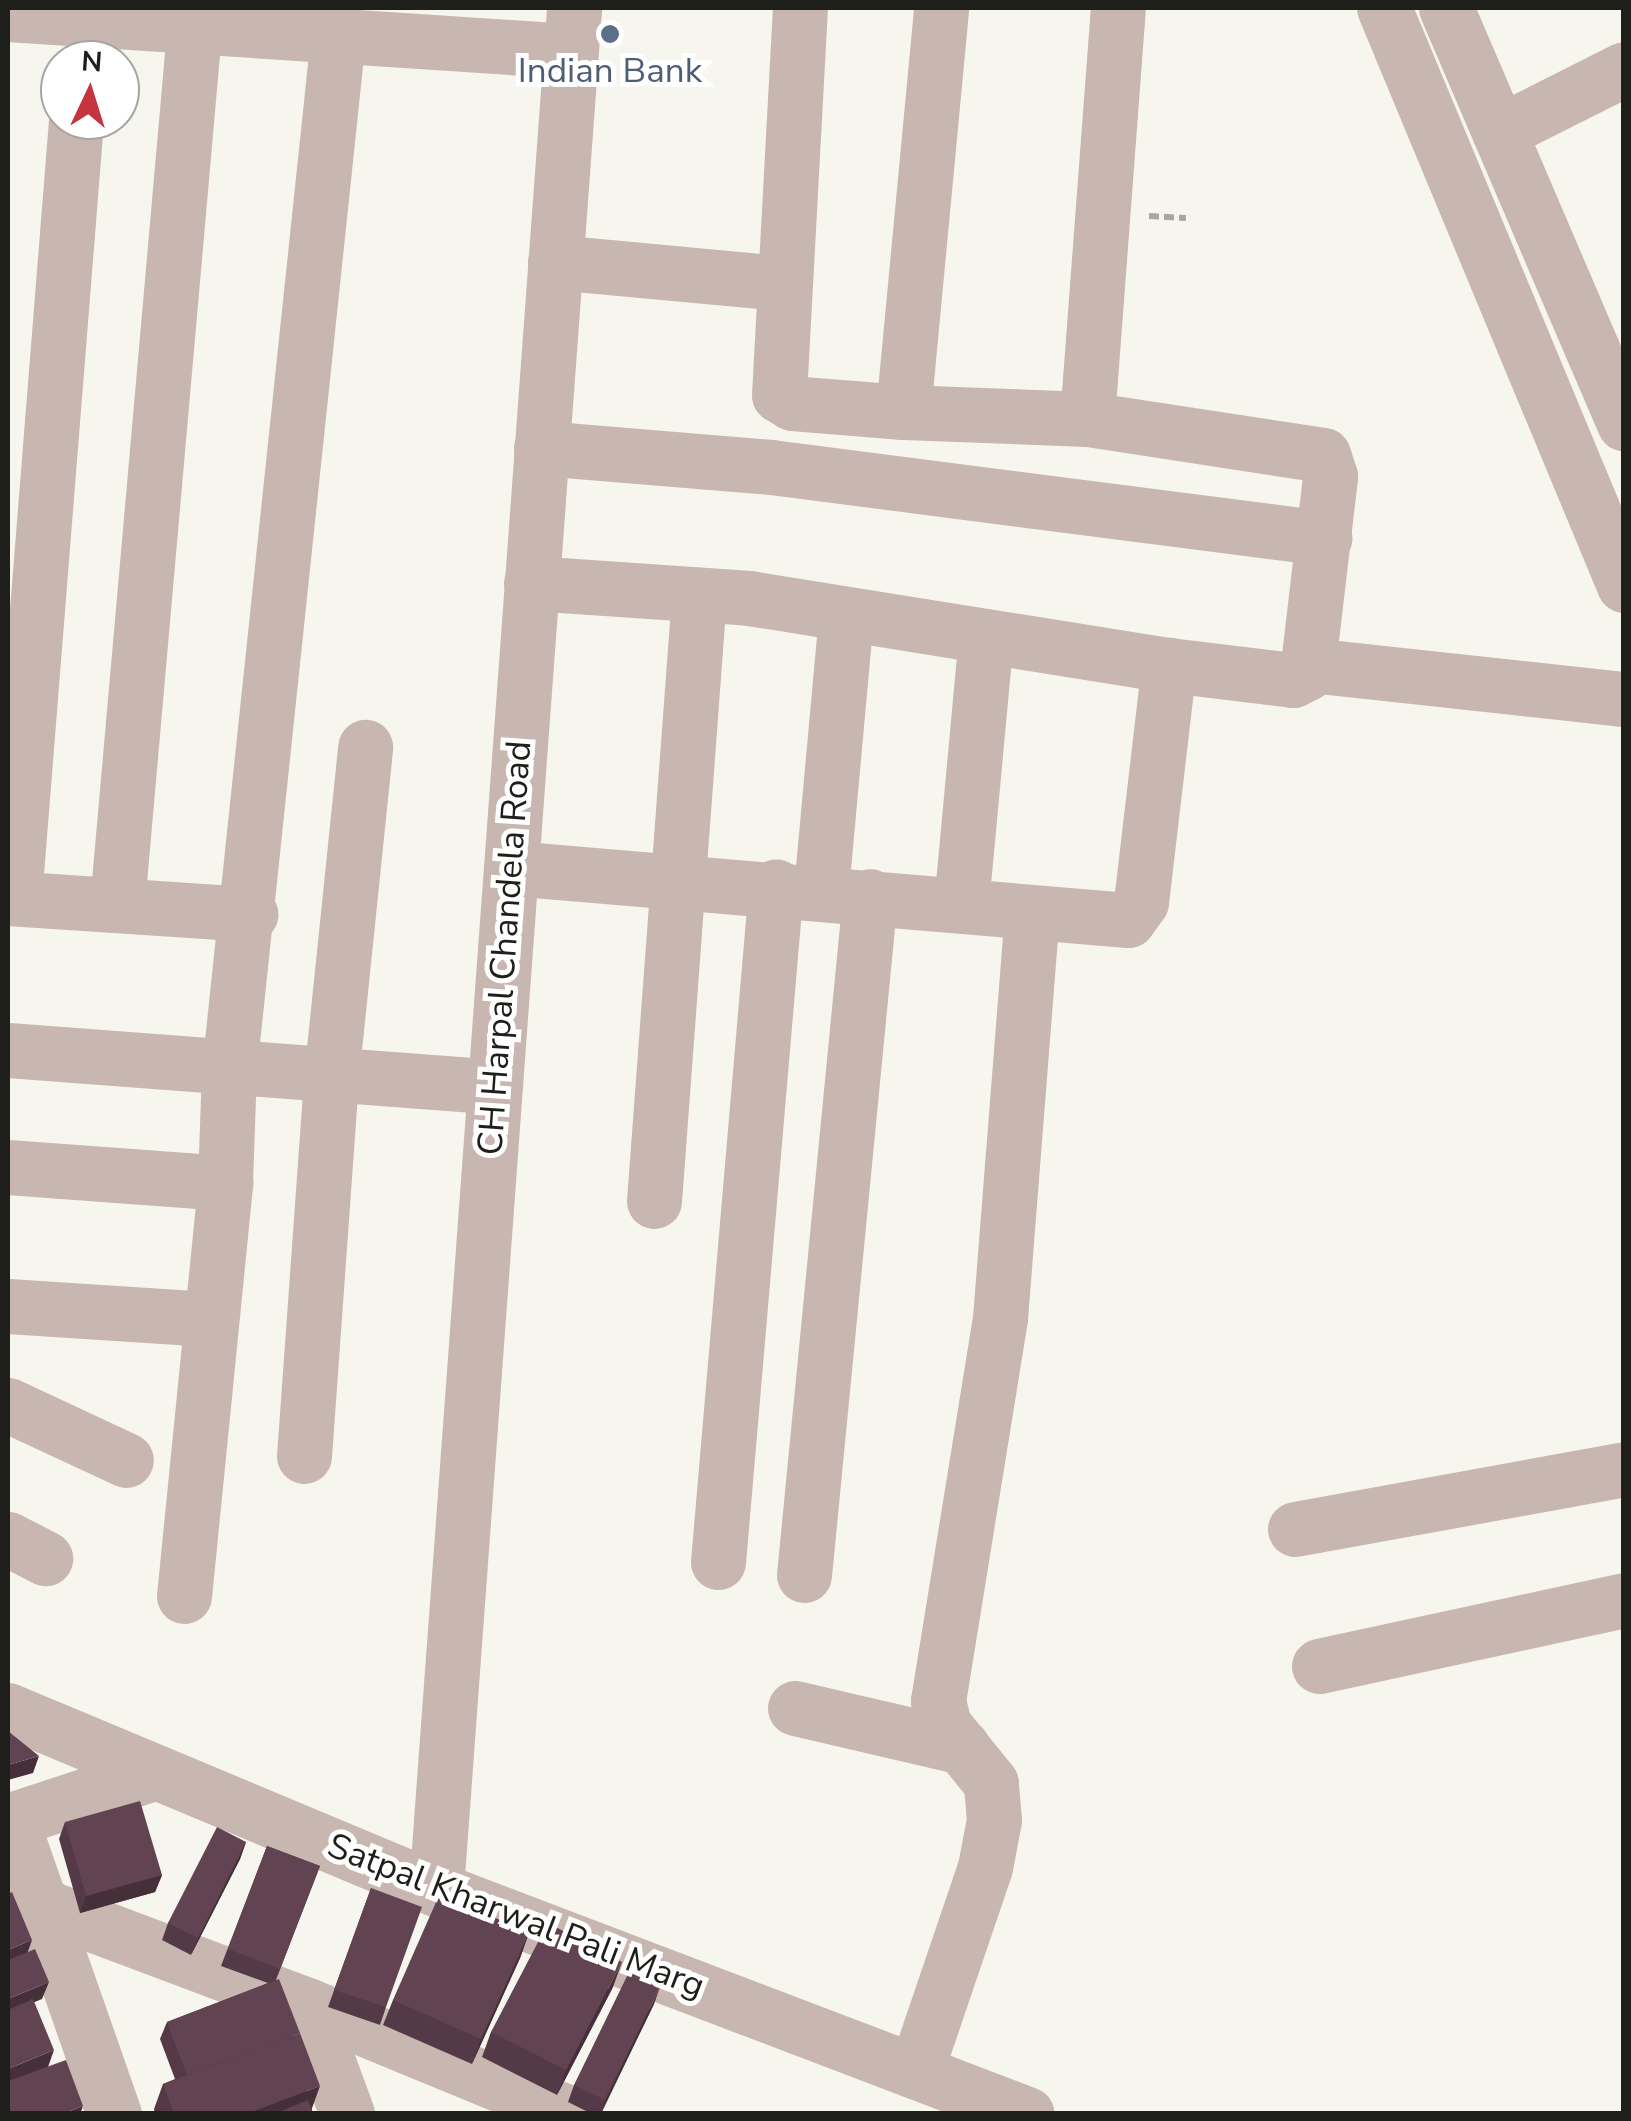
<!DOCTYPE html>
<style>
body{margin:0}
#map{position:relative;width:1631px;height:2121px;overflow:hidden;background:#f7f6ee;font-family:"Nunito Sans",sans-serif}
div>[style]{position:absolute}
.path>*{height:6px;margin-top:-3px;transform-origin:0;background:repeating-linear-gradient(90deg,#a7a6a0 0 10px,transparent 0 15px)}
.minor>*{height:55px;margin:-27.5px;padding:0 27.5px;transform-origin:27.5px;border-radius:27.5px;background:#c8b7b0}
.wall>*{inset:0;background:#543a47}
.shaded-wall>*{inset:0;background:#452f39}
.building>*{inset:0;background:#624352}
.dots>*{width:28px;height:28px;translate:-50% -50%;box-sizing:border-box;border:5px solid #fff;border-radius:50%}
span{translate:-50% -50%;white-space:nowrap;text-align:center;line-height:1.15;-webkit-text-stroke:10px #fff;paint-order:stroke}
.service-label{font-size:35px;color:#4e5e75}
.street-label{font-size:35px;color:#1e1e1b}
.frame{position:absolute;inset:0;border:10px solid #1e1e1b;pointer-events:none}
.north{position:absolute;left:40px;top:40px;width:100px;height:100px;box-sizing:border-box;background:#fff;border:2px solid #a5a5a4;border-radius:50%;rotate:4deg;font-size:28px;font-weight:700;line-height:40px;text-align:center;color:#1e1e1b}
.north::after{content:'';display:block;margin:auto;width:35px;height:45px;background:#c53540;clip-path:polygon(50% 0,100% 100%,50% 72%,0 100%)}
</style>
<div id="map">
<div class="path">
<div style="left:1149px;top:216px;width:37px;rotate:3deg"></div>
</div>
<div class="minor">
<div style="left:1384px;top:8px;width:625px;rotate:67.42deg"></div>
<div style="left:1446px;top:8px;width:452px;rotate:66.8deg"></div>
<div style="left:8px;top:14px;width:564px;rotate:3.76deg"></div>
<div style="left:1499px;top:132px;width:140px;rotate:-26.7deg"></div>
<div style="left:555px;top:262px;width:229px;rotate:5.3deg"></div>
<div style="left:903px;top:412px;width:406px;rotate:-84.6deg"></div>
<div style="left:1087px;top:419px;width:412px;rotate:-85.7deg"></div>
<div style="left:541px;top:448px;width:231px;rotate:4.7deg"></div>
<div style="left:771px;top:467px;width:558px;rotate:7.32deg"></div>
<div style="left:531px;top:583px;width:219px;rotate:3.9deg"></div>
<div style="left:749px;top:598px;width:425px;rotate:9.1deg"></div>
<div style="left:1169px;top:665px;width:125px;rotate:6.9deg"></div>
<div style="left:1293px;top:680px;width:16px;rotate:-27deg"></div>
<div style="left:1307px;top:673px;width:198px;rotate:-83.3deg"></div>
<div style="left:1330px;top:476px;width:22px;rotate:-108deg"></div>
<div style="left:1323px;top:455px;width:239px;rotate:-171.3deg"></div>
<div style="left:1087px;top:419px;width:184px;rotate:-177.8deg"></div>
<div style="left:903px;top:412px;width:111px;rotate:-175.4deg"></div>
<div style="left:792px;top:403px;width:15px;rotate:-148deg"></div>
<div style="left:779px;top:395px;width:388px;rotate:-86.9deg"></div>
<div style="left:1310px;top:665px;width:316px;rotate:6.2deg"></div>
<div style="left:511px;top:868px;width:619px;rotate:4.82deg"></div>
<div style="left:1128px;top:920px;width:22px;rotate:-54deg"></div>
<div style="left:1141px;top:902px;width:239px;rotate:-83.3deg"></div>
<div style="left:821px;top:890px;width:277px;rotate:-84.8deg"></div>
<div style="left:8px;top:898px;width:243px;rotate:3.8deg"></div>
<div style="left:14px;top:898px;width:780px;rotate:-85.44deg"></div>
<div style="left:117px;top:904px;width:899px;rotate:-84.96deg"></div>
<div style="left:961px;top:905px;width:270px;rotate:-84.7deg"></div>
<div style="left:8px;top:1050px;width:488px;rotate:4.3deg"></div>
<div style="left:8px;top:1167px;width:218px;rotate:4.2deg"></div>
<div style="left:654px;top:1201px;width:608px;rotate:-85.75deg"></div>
<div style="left:8px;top:1306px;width:201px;rotate:3.7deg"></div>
<div style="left:8px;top:1405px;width:130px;rotate:25deg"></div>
<div style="left:304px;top:1456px;width:379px;rotate:-85.9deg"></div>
<div style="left:331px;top:1078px;width:333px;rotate:-84.1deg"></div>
<div style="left:1295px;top:1529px;width:334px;rotate:-10.3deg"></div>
<div style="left:8px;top:1539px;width:42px;rotate:27.2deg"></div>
<div style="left:718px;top:1562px;width:678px;rotate:-85.1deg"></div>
<div style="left:804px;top:1575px;width:682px;rotate:-84.45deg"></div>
<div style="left:184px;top:1596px;width:415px;rotate:-84.3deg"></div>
<div style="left:225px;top:1183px;width:113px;rotate:-88deg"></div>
<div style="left:229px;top:1070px;width:1040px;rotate:-83.98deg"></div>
<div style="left:1319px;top:1666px;width:312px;rotate:-12.2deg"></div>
<div style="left:795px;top:1708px;width:172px;rotate:13.1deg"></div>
<div style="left:8px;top:1710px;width:464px;rotate:22.7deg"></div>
<div style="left:436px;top:1889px;width:632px;rotate:20.84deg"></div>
<div style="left:11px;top:1820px;width:312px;rotate:70.7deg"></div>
<div style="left:8px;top:1821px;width:156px;rotate:-18.3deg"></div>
<div style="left:436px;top:1889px;width:1886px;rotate:-85.8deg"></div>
<div style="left:41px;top:1905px;width:284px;rotate:20.6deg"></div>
<div style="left:307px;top:2005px;width:286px;rotate:22.4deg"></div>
<div style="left:307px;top:2005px;width:116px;rotate:69.8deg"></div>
<div style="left:916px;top:2070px;width:214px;rotate:-71.2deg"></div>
<div style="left:985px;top:1867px;width:48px;rotate:-79.2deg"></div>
<div style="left:994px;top:1820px;width:37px;rotate:-95deg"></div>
<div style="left:991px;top:1783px;width:75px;rotate:-129deg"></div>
<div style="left:944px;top:1725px;width:25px;rotate:-104deg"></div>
<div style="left:938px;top:1701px;width:388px;rotate:-80.8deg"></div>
<div style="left:1000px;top:1318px;width:406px;rotate:-85.5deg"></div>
</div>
<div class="wall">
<div style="clip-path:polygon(65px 1822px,162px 1875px,155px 1892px,80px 1913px,59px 1839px)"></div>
<div style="clip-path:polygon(246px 1842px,240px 1859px,191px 1955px,162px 1940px,168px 1923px)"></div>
<div style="clip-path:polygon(267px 1846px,320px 1866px,276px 1980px,313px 2114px,155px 2114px,154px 2109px,163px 2084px,175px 2079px,160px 2039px,167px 2022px,268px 1983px,221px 1966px)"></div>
<div style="clip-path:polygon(371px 1888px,386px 2007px,380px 2025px,328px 2007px)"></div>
<div style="clip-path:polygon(529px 1933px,520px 1958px,472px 2064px,383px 2025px,393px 2000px)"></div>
<div style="clip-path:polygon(613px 1987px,557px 2095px,482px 2057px,491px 2032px)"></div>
<div style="clip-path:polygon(654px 2004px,601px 2114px,592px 2114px,568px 2102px,574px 2085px)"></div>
</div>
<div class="shaded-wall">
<div style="clip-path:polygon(39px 1756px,33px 1773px,8px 1780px,8px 1765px)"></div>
<div style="clip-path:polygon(246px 1842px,240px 1859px,191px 1955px,198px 1938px)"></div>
<div style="clip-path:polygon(162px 1875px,155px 1892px,80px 1913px,86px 1896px)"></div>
<div style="clip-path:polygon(529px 1933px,520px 1958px,472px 2064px,481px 2039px)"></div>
<div style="clip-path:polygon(32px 1940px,26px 1957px,8px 1965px,8px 1950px)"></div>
<div style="clip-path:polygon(622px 1962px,613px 1987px,557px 2095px,566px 2070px)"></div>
<div style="clip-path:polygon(49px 1982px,42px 1999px,8px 2013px,8px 1999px)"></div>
<div style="clip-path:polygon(660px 1987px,654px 2004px,600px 2114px,605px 2100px)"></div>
<div style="clip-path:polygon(54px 2050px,48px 2067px,8px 2083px,8px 2069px)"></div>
<div style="clip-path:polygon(320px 2086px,311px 2111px,304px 2114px,246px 2114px)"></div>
<div style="clip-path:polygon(83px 2106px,80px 2114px,62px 2114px)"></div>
</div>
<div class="building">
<div style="clip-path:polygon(8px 1731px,39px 1756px,8px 1765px)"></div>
<div style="clip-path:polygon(140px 1801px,162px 1875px,86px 1896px,65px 1822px)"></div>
<div style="clip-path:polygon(217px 1827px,246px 1842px,198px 1938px,168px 1923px)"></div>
<div style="clip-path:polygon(267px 1846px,320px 1866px,280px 1969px,228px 1949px)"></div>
<div style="clip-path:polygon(371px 1888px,422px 1907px,386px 2007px,334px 1990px)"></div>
<div style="clip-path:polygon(12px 1892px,32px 1940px,8px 1950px,8px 1894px)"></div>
<div style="clip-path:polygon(440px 1893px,529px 1933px,481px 2039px,393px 2000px)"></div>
<div style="clip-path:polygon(548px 1923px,622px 1962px,566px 2070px,491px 2032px)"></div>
<div style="clip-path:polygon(35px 1949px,49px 1982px,8px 1999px,8px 1960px)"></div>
<div style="clip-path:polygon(629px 1972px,660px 1987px,605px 2100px,574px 2085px)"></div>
<div style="clip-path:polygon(279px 1979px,300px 2033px,187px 2075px,167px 2022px)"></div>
<div style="clip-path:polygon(33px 1999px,54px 2050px,8px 2069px,8px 2010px)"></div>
<div style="clip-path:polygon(300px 2033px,320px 2086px,246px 2114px,174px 2114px,163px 2084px)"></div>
<div style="clip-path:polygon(66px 2060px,83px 2106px,62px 2114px,8px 2114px,8px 2081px)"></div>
<div style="clip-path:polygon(308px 2100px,313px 2114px,274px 2114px)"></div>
</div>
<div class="dots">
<div style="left:610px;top:34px;background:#5c6f8a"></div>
</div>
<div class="service-label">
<span style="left:610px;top:71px">Indian Bank</span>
</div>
<div class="street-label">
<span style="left:505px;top:948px;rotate:-86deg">CH Harpal Chandela Road</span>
<span style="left:516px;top:1916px;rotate:21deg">Satpal Kharwal Pali Marg</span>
</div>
<div class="frame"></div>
<div class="north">N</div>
</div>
